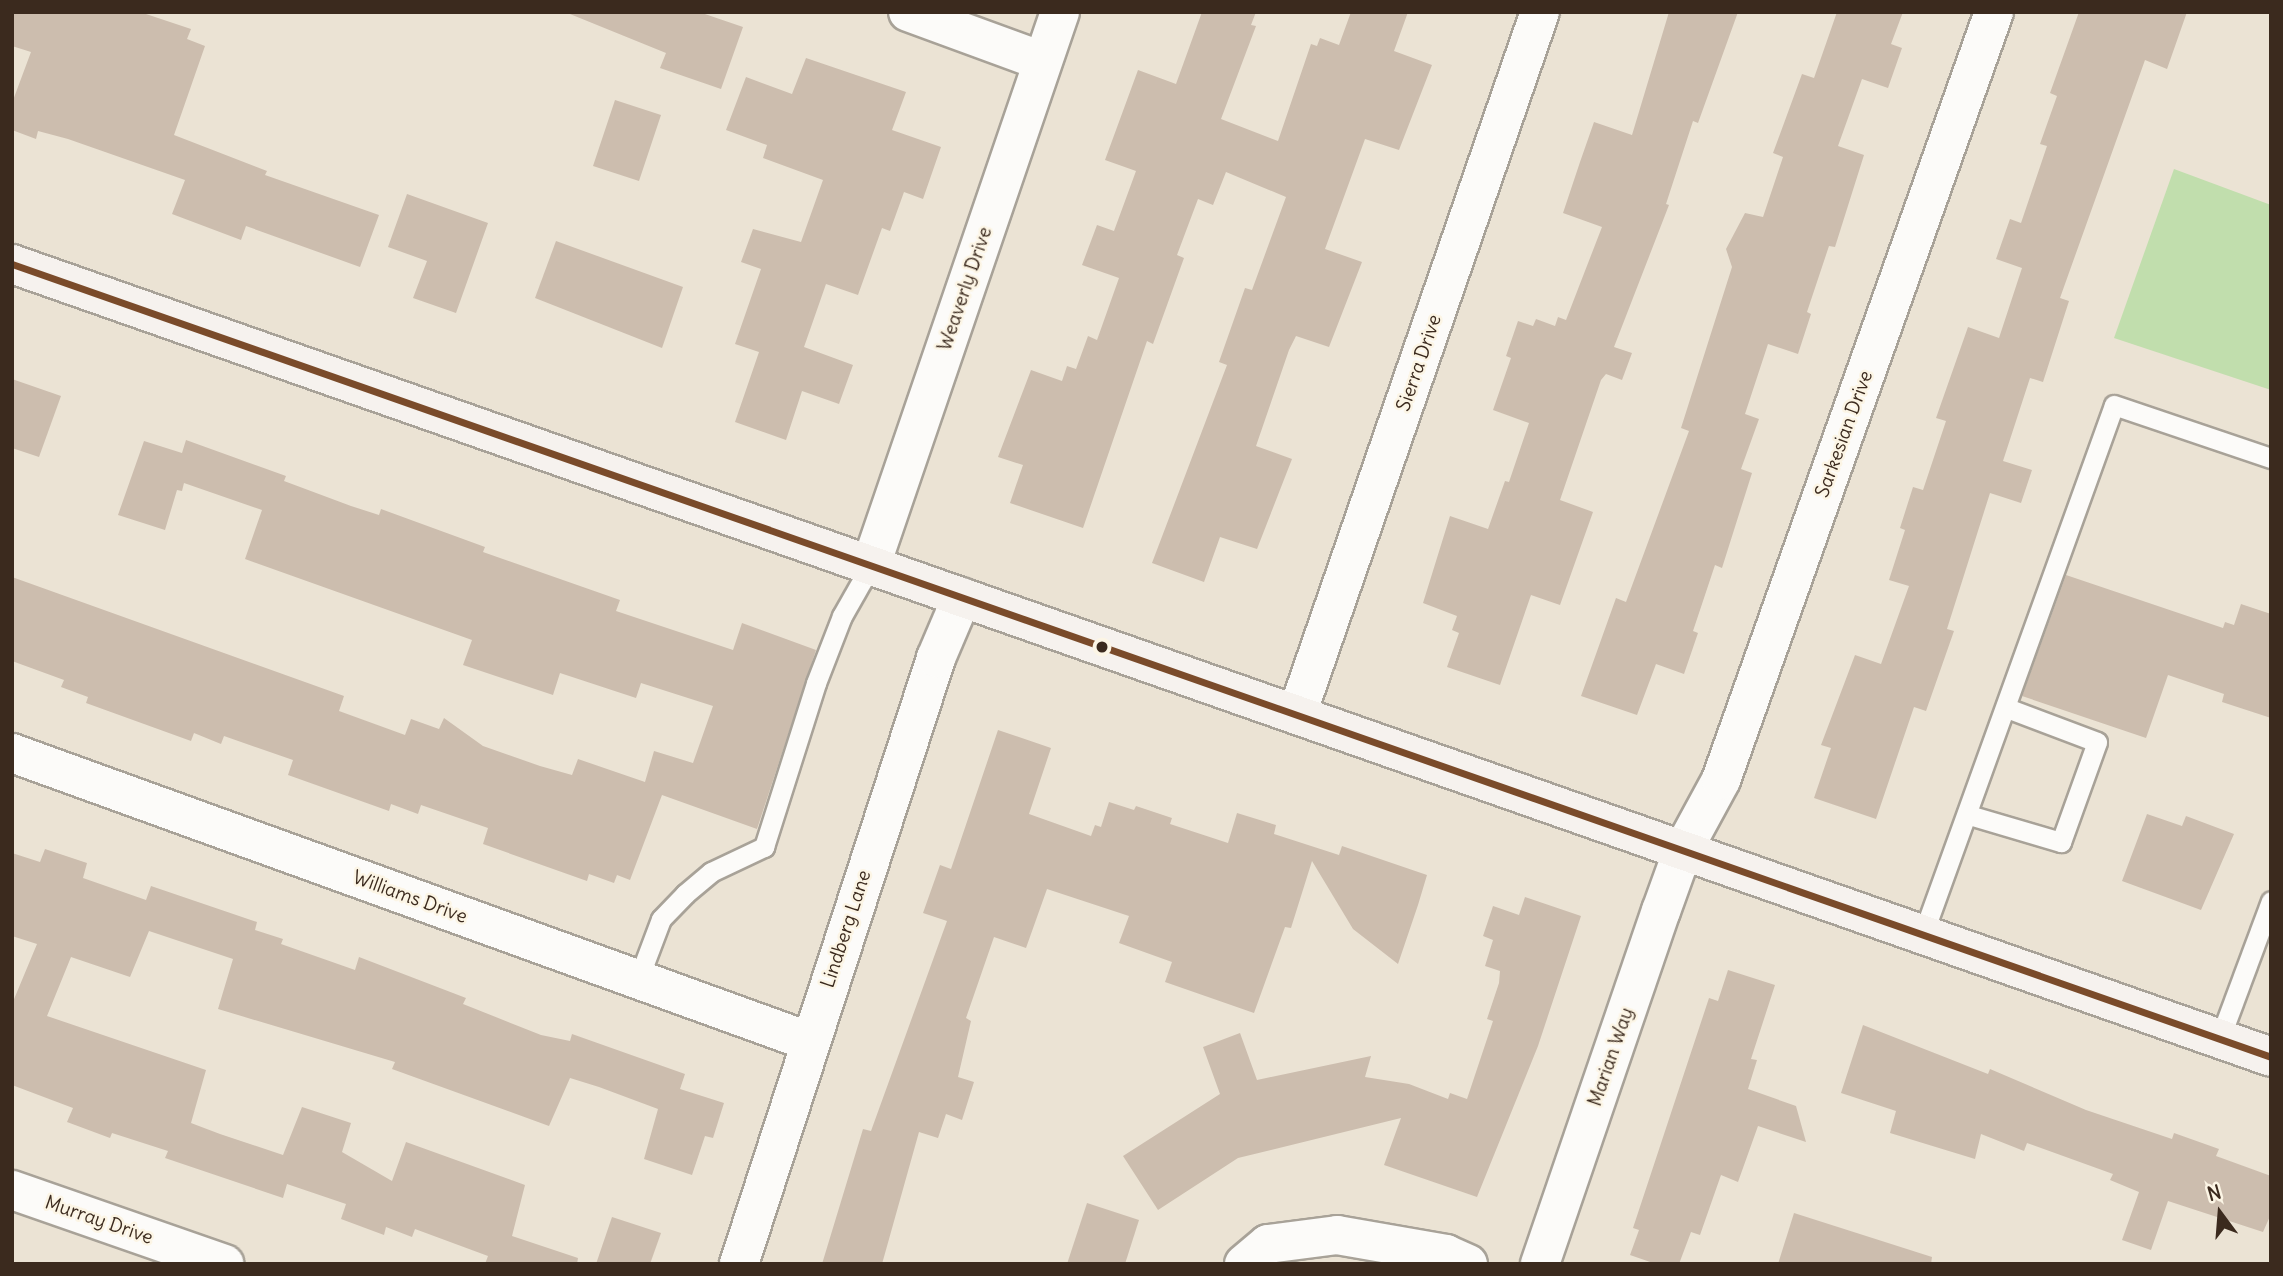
<!DOCTYPE html>
<style>
body{margin:0}
#map{position:relative;width:2283px;height:1276px;overflow:hidden;background:#ebe3d4;font-family:Delius,sans-serif}
div>[style]{position:absolute}
.green>*{inset:0;background:#c1dead}
.building>*{inset:0;background:#ccbdae}
.roads{filter:drop-shadow(2px 0 #a8a298) drop-shadow(-2px 0 #a8a298) drop-shadow(0 2px #a8a298) drop-shadow(0 -2px #a8a298)}
.service>*{height:19px;margin:-9.5px;padding:0 9.5px;transform-origin:9.5px;border-radius:9.5px;background:#fcfbf9}
.minor>*{height:38px;margin:-19px;padding:0 19px;transform-origin:19px;border-radius:19px;background:#fcfbf9}
.secondary>*{height:38px;margin:-19px;padding:0 19px;transform-origin:19px;border-radius:19px;background:#f6f2ee}
.bus-1>*{height:7px;margin:-3.5px;padding:0 3.5px;transform-origin:3.5px;border-radius:3.5px;background:#7a4b2a}
.dots>*{width:19px;height:19px;translate:-50% -50%;box-sizing:border-box;border:4px solid #fcf5e5;border-radius:50%}
span{translate:-50% -50%;white-space:nowrap;text-align:center;line-height:1.15;-webkit-text-stroke:5px #fcf5e5;paint-order:stroke}
.street-label{font-size:19px;color:#3b2a1e}
.frame{position:absolute;inset:0;border:14px solid #3b2a1e;pointer-events:none}
.north{position:absolute;left:2185px;top:1178px;width:70px;height:70px;-webkit-text-stroke:5px #fcf5e5;paint-order:stroke;rotate:344deg;font-size:19px;font-weight:700;line-height:28px;text-align:center;color:#3b2a1e}
.north::after{content:'';display:block;margin:auto;width:24px;height:32px;background:#3b2a1e;clip-path:polygon(50% 0,100% 100%,50% 72%,0 100%)}
</style>
<div id="map">
<div class="green">
<div style="clip-path:polygon(2174px 169px,2271px 205px,2271px 390px,2114px 338px)"></div>
</div>
<div class="building">
<div style="clip-path:polygon(12px 12px,140px 12px,191px 29px,187px 39px,205px 46px,174px 135px,267px 171px,265px 175px,379px 215px,360px 267px,246px 226px,241px 240px,172px 214px,185px 180px,68px 139px,38px 131px,36px 139px,12px 130px,12px 103px,31px 52px,12px 46px)"></div>
<div style="clip-path:polygon(565px 12px,699px 12px,743px 27px,721px 89px,660px 68px,666px 53px)"></div>
<div style="clip-path:polygon(1202px 12px,1256px 12px,1251px 25px,1256px 26px,1221px 119px,1278px 141px,1311px 44px,1317px 46px,1320px 38px,1339px 45px,1351px 12px,1408px 12px,1394px 51px,1432px 65px,1399px 150px,1365px 139px,1325px 249px,1362px 262px,1329px 347px,1296px 336px,1289px 350px,1256px 446px,1292px 459px,1257px 549px,1220px 537px,1204px 582px,1152px 563px,1227px 365px,1219px 362px,1245px 288px,1252px 290px,1286px 197px,1226px 172px,1213px 205px,1198px 199px,1177px 255px,1184px 258px,1153px 344px,1147px 341px,1083px 528px,1010px 503px,1023px 465px,998px 457px,1031px 370px,1062px 381px,1067px 366px,1076px 369px,1088px 336px,1097px 340px,1119px 278px,1082px 265px,1097px 225px,1114px 231px,1136px 171px,1105px 160px,1138px 70px,1176px 84px)"></div>
<div style="clip-path:polygon(1669px 12px,1738px 12px,1698px 123px,1693px 121px,1666px 204px,1669px 205px,1614px 347px,1632px 353px,1622px 380px,1606px 374px,1601px 380px,1560px 500px,1593px 512px,1560px 605px,1531px 595px,1500px 685px,1447px 667px,1459px 633px,1452px 630px,1457px 616px,1423px 603px,1450px 516px,1488px 529px,1505px 481px,1509px 482px,1529px 423px,1493px 410px,1511px 358px,1506px 356px,1518px 321px,1533px 326px,1536px 319px,1555px 326px,1558px 317px,1566px 320px,1602px 227px,1563px 213px,1580px 162px,1594px 122px,1632px 135px)"></div>
<div style="clip-path:polygon(1837px 12px,1903px 12px,1891px 44px,1902px 48px,1888px 88px,1862px 79px,1838px 146px,1864px 155px,1835px 247px,1829px 246px,1807px 312px,1811px 314px,1798px 354px,1768px 344px,1745px 414px,1759px 419px,1741px 469px,1752px 473px,1722px 568px,1715px 565px,1693px 631px,1698px 633px,1684px 674px,1656px 664px,1637px 715px,1581px 696px,1616px 598px,1626px 602px,1689px 431px,1681px 428px,1732px 267px,1726px 249px,1745px 213px,1763px 217px,1783px 157px,1773px 153px,1802px 74px,1814px 78px)"></div>
<div style="clip-path:polygon(2079px 12px,2187px 12px,2167px 69px,2145px 60px,2060px 298px,2069px 301px,2043px 382px,2030px 378px,2003px 461px,2032px 470px,2021px 503px,1990px 493px,1947px 629px,1954px 631px,1926px 711px,1914px 707px,1876px 819px,1814px 798px,1831px 748px,1821px 745px,1855px 655px,1881px 664px,1909px 586px,1889px 580px,1905px 530px,1900px 528px,1913px 487px,1923px 490px,1946px 421px,1936px 418px,1968px 327px,1999px 338px,2022px 268px,1996px 259px,2010px 219px,2021px 223px,2047px 146px,2040px 144px,2057px 96px,2050px 93px)"></div>
<div style="clip-path:polygon(806px 58px,906px 92px,892px 130px,941px 147px,923px 199px,904px 192px,890px 231px,882px 228px,858px 295px,826px 284px,804px 347px,853px 365px,839px 404px,802px 391px,786px 440px,735px 422px,759px 352px,735px 344px,761px 269px,741px 262px,753px 229px,801px 242px,823px 180px,763px 158px,767px 145px,726px 130px,746px 77px,792px 94px)"></div>
<div style="clip-path:polygon(615px 100px,661px 115px,639px 181px,593px 166px)"></div>
<div style="clip-path:polygon(407px 194px,488px 223px,456px 313px,413px 298px,427px 261px,388px 247px)"></div>
<div style="clip-path:polygon(556px 241px,683px 287px,662px 348px,535px 298px)"></div>
<div style="clip-path:polygon(12px 379px,61px 396px,39px 457px,12px 448px)"></div>
<div style="clip-path:polygon(186px 440px,286px 476px,284px 481px,351px 506px,379px 515px,381px 509px,485px 547px,483px 552px,620px 600px,616px 611px,733px 650px,742px 623px,816px 650px,757px 829px,662px 795px,630px 880px,617px 875px,614px 883px,589px 874px,587px 881px,483px 844px,488px 828px,421px 805px,418px 814px,391px 804px,389px 811px,288px 775px,293px 760px,224px 736px,221px 744px,194px 733px,191px 741px,86px 703px,88px 697px,61px 687px,64px 680px,12px 661px,12px 577px,344px 696px,339px 711px,405px 735px,411px 719px,439px 729px,444px 718px,483px 746px,540px 766px,572px 775px,578px 759px,645px 782px,654px 751px,693px 763px,713px 706px,641px 683px,636px 698px,560px 673px,553px 695px,463px 665px,472px 640px,245px 559px,262px 510px,184px 483px,182px 491px,177px 490px,165px 530px,118px 515px,144px 441px,182px 453px)"></div>
<div style="clip-path:polygon(2066px 575px,2223px 628px,2225px 622px,2234px 625px,2241px 604px,2271px 614px,2271px 718px,2222px 702px,2224px 694px,2168px 675px,2146px 738px,2022px 696px)"></div>
<div style="clip-path:polygon(998px 730px,1051px 748px,1029px 814px,1091px 836px,1095px 825px,1101px 827px,1109px 802px,1134px 810px,1136px 806px,1172px 818px,1170px 824px,1228px 843px,1237px 813px,1276px 825px,1274px 834px,1339px 855px,1342px 846px,1427px 875px,1418px 905px,1398px 964px,1353px 929px,1312px 861px,1291px 928px,1285px 927px,1254px 1013px,1165px 982px,1172px 962px,1119px 943px,1129px 916px,1047px 889px,1026px 948px,994px 937px,966px 1018px,971px 1021px,958px 1077px,974px 1082px,962px 1120px,946px 1114px,938px 1138px,919px 1132px,882px 1264px,822px 1264px,863px 1129px,871px 1131px,947px 921px,923px 913px,940px 865px,951px 869px)"></div>
<div style="clip-path:polygon(2147px 814px,2182px 826px,2186px 816px,2234px 834px,2201px 910px,2122px 881px)"></div>
<div style="clip-path:polygon(45px 849px,87px 863px,83px 878px,146px 900px,151px 886px,257px 922px,255px 930px,283px 939px,281px 944px,355px 970px,359px 957px,466px 998px,463px 1004px,541px 1035px,570px 1041px,572px 1034px,685px 1074px,680px 1089px,724px 1103px,713px 1138px,705px 1136px,692px 1175px,644px 1159px,658px 1109px,599px 1087px,570px 1078px,549px 1126px,392px 1069px,395px 1062px,218px 1009px,233px 959px,149px 931px,130px 977px,71px 957px,47px 1016px,206px 1070px,191px 1123px,220px 1134px,283px 1155px,302px 1107px,351px 1123px,342px 1152px,392px 1181px,406px 1142px,525px 1185px,512px 1236px,578px 1258px,577px 1264px,485px 1264px,488px 1256px,415px 1229px,412px 1237px,386px 1227px,384px 1235px,341px 1219px,346px 1204px,287px 1184px,283px 1198px,165px 1158px,168px 1151px,112px 1133px,110px 1138px,67px 1122px,73px 1108px,12px 1085px,12px 1004px,37px 944px,12px 936px,12px 853px,40px 862px)"></div>
<div style="clip-path:polygon(1525px 897px,1581px 916px,1538px 1046px,1477px 1197px,1384px 1165px,1401px 1118px,1238px 1158px,1158px 1210px,1123px 1156px,1220px 1094px,1203px 1047px,1240px 1033px,1257px 1080px,1371px 1056px,1365px 1077px,1409px 1084px,1448px 1099px,1450px 1093px,1467px 1099px,1493px 1021px,1487px 1019px,1499px 983px,1500px 971px,1485px 966px,1493px 940px,1483px 936px,1493px 906px,1519px 915px)"></div>
<div style="clip-path:polygon(1728px 970px,1775px 985px,1751px 1059px,1757px 1060px,1748px 1089px,1796px 1106px,1806px 1142px,1758px 1126px,1738px 1182px,1721px 1175px,1700px 1235px,1691px 1232px,1679px 1264px,1656px 1264px,1630px 1255px,1639px 1230px,1633px 1228px,1709px 998px,1718px 1001px)"></div>
<div style="clip-path:polygon(1863px 1025px,1988px 1074px,1990px 1069px,2086px 1110px,2172px 1139px,2174px 1133px,2219px 1149px,2216px 1156px,2271px 1176px,2271px 1214px,2263px 1232px,2168px 1201px,2151px 1250px,2122px 1240px,2139px 1192px,2110px 1180px,2113px 1174px,2027px 1143px,2024px 1151px,1981px 1134px,1975px 1159px,1890px 1133px,1896px 1111px,1841px 1093px)"></div>
<div style="clip-path:polygon(1087px 1203px,1139px 1220px,1125px 1264px,1067px 1264px)"></div>
<div style="clip-path:polygon(1794px 1213px,1932px 1257px,1931px 1264px,1778px 1264px)"></div>
<div style="clip-path:polygon(612px 1217px,661px 1233px,650px 1264px,596px 1264px)"></div>
</div>
<div class="roads">
<div class="service">
<div style="left:1969px;top:815px;width:96px;rotate:16.4deg"></div>
<div style="left:2061px;top:842px;width:106px;rotate:-70.2deg"></div>
<div style="left:2097px;top:742px;width:96px;rotate:-159.3deg"></div>
<div style="left:1923px;top:934px;width:562px;rotate:-70.15deg"></div>
<div style="left:2114px;top:405px;width:166px;rotate:18.7deg"></div>
<div style="left:638px;top:980px;width:65px;rotate:-69.3deg"></div>
<div style="left:661px;top:919px;width:35px;rotate:-46deg"></div>
<div style="left:685px;top:894px;width:34px;rotate:-40deg"></div>
<div style="left:711px;top:872px;width:59px;rotate:-25.3deg"></div>
<div style="left:764px;top:847px;width:172px;rotate:-72.4deg"></div>
<div style="left:816px;top:683px;width:72px;rotate:-68.8deg"></div>
<div style="left:842px;top:616px;width:59px;rotate:-60.4deg"></div>
<div style="left:2220px;top:1038px;width:146px;rotate:-69.6deg"></div>
</div>
<div class="minor">
<div style="left:908px;top:12px;width:143px;rotate:20.1deg"></div>
<div style="left:871px;top:565px;width:584px;rotate:-71.13deg"></div>
<div style="left:1297px;top:714px;width:743px;rotate:-70.91deg"></div>
<div style="left:12px;top:753px;width:846px;rotate:19.89deg"></div>
<div style="left:12px;top:1190px;width:225px;rotate:19.2deg"></div>
<div style="left:739px;top:1264px;width:637px;rotate:-71.99deg"></div>
<div style="left:936px;top:658px;width:66px;rotate:-66.9deg"></div>
<div style="left:1244px;top:1264px;width:31px;rotate:-40deg"></div>
<div style="left:1268px;top:1244px;width:70px;rotate:-7.4deg"></div>
<div style="left:1337px;top:1235px;width:111px;rotate:9.9deg"></div>
<div style="left:1446px;top:1254px;width:24px;rotate:24deg"></div>
<div style="left:1540px;top:1264px;width:373px;rotate:-71.1deg"></div>
<div style="left:1661px;top:911px;width:65px;rotate:-70.2deg"></div>
<div style="left:1683px;top:850px;width:80px;rotate:-61.5deg"></div>
<div style="left:1721px;top:780px;width:815px;rotate:-70.43deg"></div>
</div>
<div class="secondary">
<div style="left:12px;top:264px;width:2394px;rotate:19.34deg"></div>
</div>
</div>
<div class="bus-1">
<div style="left:12px;top:264px;width:2394px;rotate:19.34deg"></div>
</div>
<div class="dots">
<div style="left:1102px;top:647px;background:#3b2a1e"></div>
</div>
<div class="street-label">
<span style="left:965px;top:289px;rotate:-71deg">Weaverly Drive</span>
<span style="left:1419px;top:363px;rotate:-71deg">Sierra Drive</span>
<span style="left:1844px;top:434px;rotate:-70deg">Sarkesian Drive</span>
<span style="left:410px;top:897px;rotate:20deg">Williams Drive</span>
<span style="left:846px;top:929px;rotate:-72deg">Lindberg Lane</span>
<span style="left:1611px;top:1057px;rotate:-71deg">Marian Way</span>
<span style="left:99px;top:1220px;rotate:19deg">Murray Drive</span>
</div>
<div class="frame"></div>
<div class="north">N</div>
</div>
